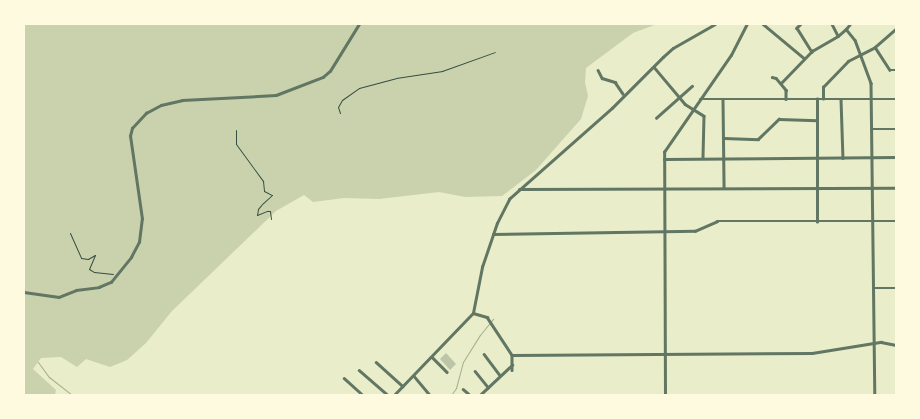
<!DOCTYPE html>
<style>
body{margin:0}
#map{position:relative;width:920px;height:419px;overflow:hidden;background:#e9edc9;font-family:"IBM Plex Sans",sans-serif}
div>[style]{position:absolute}
.green>*{inset:0;background:#cad2ad}
.stream>*{height:1px;margin:-0.5px;padding:0 0.5px;transform-origin:0.5px;border-radius:0.5px;background:#a3b18a}
.building>*{inset:0;background:#bcc5a7}
.path>*{height:1px;margin:-0.5px;padding:0 0.5px;transform-origin:0.5px;border-radius:0.5px;background:#344e41}
.minor>*{height:2.5px;margin:-1.25px;padding:0 1.25px;transform-origin:1.25px;border-radius:1.25px;background:#617663}
.tertiary>*{height:3px;margin:-1.5px;padding:0 1.5px;transform-origin:1.5px;border-radius:1.5px;background:#617663}
span{translate:-50% -50%;white-space:nowrap;text-align:center;line-height:1.15;-webkit-text-stroke:4.5px #fefae0;paint-order:stroke}
.frame{position:absolute;inset:0;border:25px solid #fefae0;pointer-events:none}
</style>
<div id="map">
<div class="green">
<div style="clip-path:polygon(24px 24px,657px 24px,633px 33px,586px 68px,585px 82px,588px 96px,581px 119px,536px 170px,502px 196px,465px 197px,439px 192px,379px 199px,344px 198px,313px 202px,304px 195px,276px 211px,172px 311px,146px 343px,127px 360px,110px 367px,86px 359px,77px 367px,61px 357px,41px 358px,33px 369px,56px 390px,55px 395px,24px 395px)"></div>
</div>
<div class="stream">
<div style="left:38px;top:362px;width:19px;rotate:54deg"></div>
<div style="left:49px;top:377px;width:29px;rotate:38deg"></div>
<div style="left:451px;top:395px;width:9px;rotate:-54deg"></div>
<div style="left:456px;top:388px;width:27px;rotate:-75deg"></div>
<div style="left:463px;top:362px;width:32px;rotate:-58deg"></div>
<div style="left:480px;top:335px;width:21px;rotate:-51deg"></div>
</div>
<div class="building">
<div style="clip-path:polygon(446px 353px,456px 364px,450px 370px,440px 359px)"></div>
</div>
<div class="path">
<div style="left:340px;top:113px;width:6px;rotate:-108deg"></div>
<div style="left:338px;top:107px;width:8px;rotate:-60deg"></div>
<div style="left:342px;top:100px;width:21px;rotate:-35deg"></div>
<div style="left:359px;top:88px;width:38px;rotate:-15deg"></div>
<div style="left:396px;top:78px;width:47px;rotate:-8.7deg"></div>
<div style="left:442px;top:71px;width:56px;rotate:-19.7deg"></div>
<div style="left:236px;top:130px;width:14px;rotate:90deg"></div>
<div style="left:236px;top:144px;width:46px;rotate:53.9deg"></div>
<div style="left:263px;top:181px;width:10px;rotate:84deg"></div>
<div style="left:264px;top:191px;width:9px;rotate:27deg"></div>
<div style="left:272px;top:195px;width:12px;rotate:138deg"></div>
<div style="left:263px;top:203px;width:8px;rotate:130deg"></div>
<div style="left:258px;top:209px;width:6px;rotate:99deg"></div>
<div style="left:257px;top:215px;width:11px;rotate:-22deg"></div>
<div style="left:267px;top:211px;width:3px"></div>
<div style="left:270px;top:211px;width:8px;rotate:83deg"></div>
<div style="left:70px;top:233px;width:27px;rotate:66deg"></div>
<div style="left:81px;top:258px;width:7px;rotate:8deg"></div>
<div style="left:88px;top:259px;width:8px;rotate:-30deg"></div>
<div style="left:95px;top:255px;width:15px;rotate:113deg"></div>
<div style="left:89px;top:269px;width:6px;rotate:31deg"></div>
<div style="left:94px;top:272px;width:19px;rotate:6deg"></div>
</div>
<div class="minor">
<div style="left:402px;top:24px;width:25px"></div>
<div style="left:763px;top:24px;width:53px;rotate:39.7deg"></div>
<div style="left:801px;top:24px;width:6px;rotate:135deg"></div>
<div style="left:797px;top:28px;width:28px;rotate:58deg"></div>
<div style="left:832px;top:24px;width:13px;rotate:63deg"></div>
<div style="left:838px;top:36px;width:11px;rotate:-41deg"></div>
<div style="left:846px;top:29px;width:14px;rotate:51deg"></div>
<div style="left:855px;top:40px;width:46px;rotate:69.6deg"></div>
<div style="left:871px;top:83px;width:312px;rotate:89.3deg"></div>
<div style="left:846px;top:29px;width:6px;rotate:-51deg"></div>
<div style="left:875px;top:47px;width:27px;rotate:57deg"></div>
<div style="left:890px;top:70px;width:6px"></div>
<div style="left:654px;top:67px;width:48px;rotate:50deg"></div>
<div style="left:685px;top:104px;width:22px;rotate:32deg"></div>
<div style="left:704px;top:116px;width:42px;rotate:91.4deg"></div>
<div style="left:598px;top:70px;width:9px;rotate:63deg"></div>
<div style="left:602px;top:78px;width:14px;rotate:17deg"></div>
<div style="left:615px;top:82px;width:14px;rotate:56deg"></div>
<div style="left:772px;top:77px;width:4px;rotate:14deg"></div>
<div style="left:776px;top:78px;width:16px;rotate:50deg"></div>
<div style="left:786px;top:90px;width:9px;rotate:90deg"></div>
<div style="left:781px;top:83px;width:45px;rotate:-45.9deg"></div>
<div style="left:812px;top:51px;width:30px;rotate:-30deg"></div>
<div style="left:700px;top:99px;width:196px"></div>
<div style="left:823px;top:99px;width:12px;rotate:-90deg"></div>
<div style="left:823px;top:87px;width:36px;rotate:-46deg"></div>
<div style="left:848px;top:61px;width:30px;rotate:-27deg"></div>
<div style="left:875px;top:47px;width:28px;rotate:-41deg"></div>
<div style="left:841px;top:99px;width:59px;rotate:88.1deg"></div>
<div style="left:723px;top:100px;width:88px;rotate:89.3deg"></div>
<div style="left:656px;top:118px;width:48px;rotate:-41.6deg"></div>
<div style="left:871px;top:129px;width:25px"></div>
<div style="left:724px;top:138px;width:34px;rotate:2deg"></div>
<div style="left:758px;top:139px;width:29px;rotate:-44deg"></div>
<div style="left:779px;top:119px;width:38px;rotate:2deg"></div>
<div style="left:664px;top:159px;width:232px;rotate:-0.5deg"></div>
<div style="left:817px;top:222px;width:123px;rotate:-90deg"></div>
<div style="left:493px;top:234px;width:202px;rotate:-0.9deg"></div>
<div style="left:695px;top:231px;width:24px;rotate:-24deg"></div>
<div style="left:717px;top:221px;width:179px"></div>
<div style="left:873px;top:288px;width:23px"></div>
<div style="left:24px;top:292px;width:35px;rotate:8deg"></div>
<div style="left:59px;top:297px;width:18px;rotate:-22deg"></div>
<div style="left:76px;top:290px;width:23px;rotate:-7deg"></div>
<div style="left:99px;top:287px;width:13px;rotate:-23deg"></div>
<div style="left:111px;top:282px;width:32px;rotate:-51deg"></div>
<div style="left:131px;top:257px;width:17px;rotate:-62deg"></div>
<div style="left:139px;top:242px;width:23px;rotate:-83deg"></div>
<div style="left:142px;top:219px;width:84px;rotate:-98.2deg"></div>
<div style="left:130px;top:136px;width:8px;rotate:-76deg"></div>
<div style="left:132px;top:128px;width:21px;rotate:-47deg"></div>
<div style="left:146px;top:113px;width:17px;rotate:-28deg"></div>
<div style="left:161px;top:105px;width:22px;rotate:-13deg"></div>
<div style="left:182px;top:100px;width:94px;rotate:-3deg"></div>
<div style="left:276px;top:95px;width:50px;rotate:-21deg"></div>
<div style="left:323px;top:77px;width:9px;rotate:-41deg"></div>
<div style="left:330px;top:71px;width:55px;rotate:-58.3deg"></div>
<div style="left:473px;top:313px;width:15px;rotate:16deg"></div>
<div style="left:487px;top:317px;width:45px;rotate:56.7deg"></div>
<div style="left:512px;top:355px;width:300px;rotate:-0.4deg"></div>
<div style="left:812px;top:353px;width:70px;rotate:-9.1deg"></div>
<div style="left:881px;top:342px;width:15px;rotate:11deg"></div>
<div style="left:484px;top:354px;width:26px;rotate:53deg"></div>
<div style="left:512px;top:355px;width:15px;rotate:90deg"></div>
<div style="left:432px;top:357px;width:21px;rotate:45deg"></div>
<div style="left:376px;top:362px;width:36px;rotate:42deg"></div>
<div style="left:359px;top:370px;width:38px;rotate:41deg"></div>
<div style="left:475px;top:371px;width:21px;rotate:51deg"></div>
<div style="left:414px;top:376px;width:25px;rotate:50deg"></div>
<div style="left:344px;top:378px;width:25px;rotate:42deg"></div>
<div style="left:463px;top:389px;width:9px;rotate:41deg"></div>
<div style="left:394px;top:395px;width:114px;rotate:-46.1deg"></div>
<div style="left:473px;top:313px;width:47px;rotate:-78.9deg"></div>
<div style="left:482px;top:267px;width:46px;rotate:-71.2deg"></div>
<div style="left:497px;top:223px;width:27px;rotate:-63deg"></div>
<div style="left:509px;top:199px;width:137px;rotate:-41.5deg"></div>
<div style="left:612px;top:108px;width:72px;rotate:-45deg"></div>
<div style="left:663px;top:57px;width:13px;rotate:-42deg"></div>
<div style="left:673px;top:48px;width:48px;rotate:-29.7deg"></div>
<div style="left:480px;top:395px;width:44px;rotate:-43.2deg"></div>
<div style="left:665px;top:395px;width:243px;rotate:-90.2deg"></div>
<div style="left:664px;top:152px;width:118px;rotate:-55.4deg"></div>
<div style="left:731px;top:55px;width:35px;rotate:-63deg"></div>
</div>
<div class="tertiary">
<div style="left:519px;top:189px;width:377px;rotate:-0.2deg"></div>
</div>
<div class="frame"></div>
</div>
